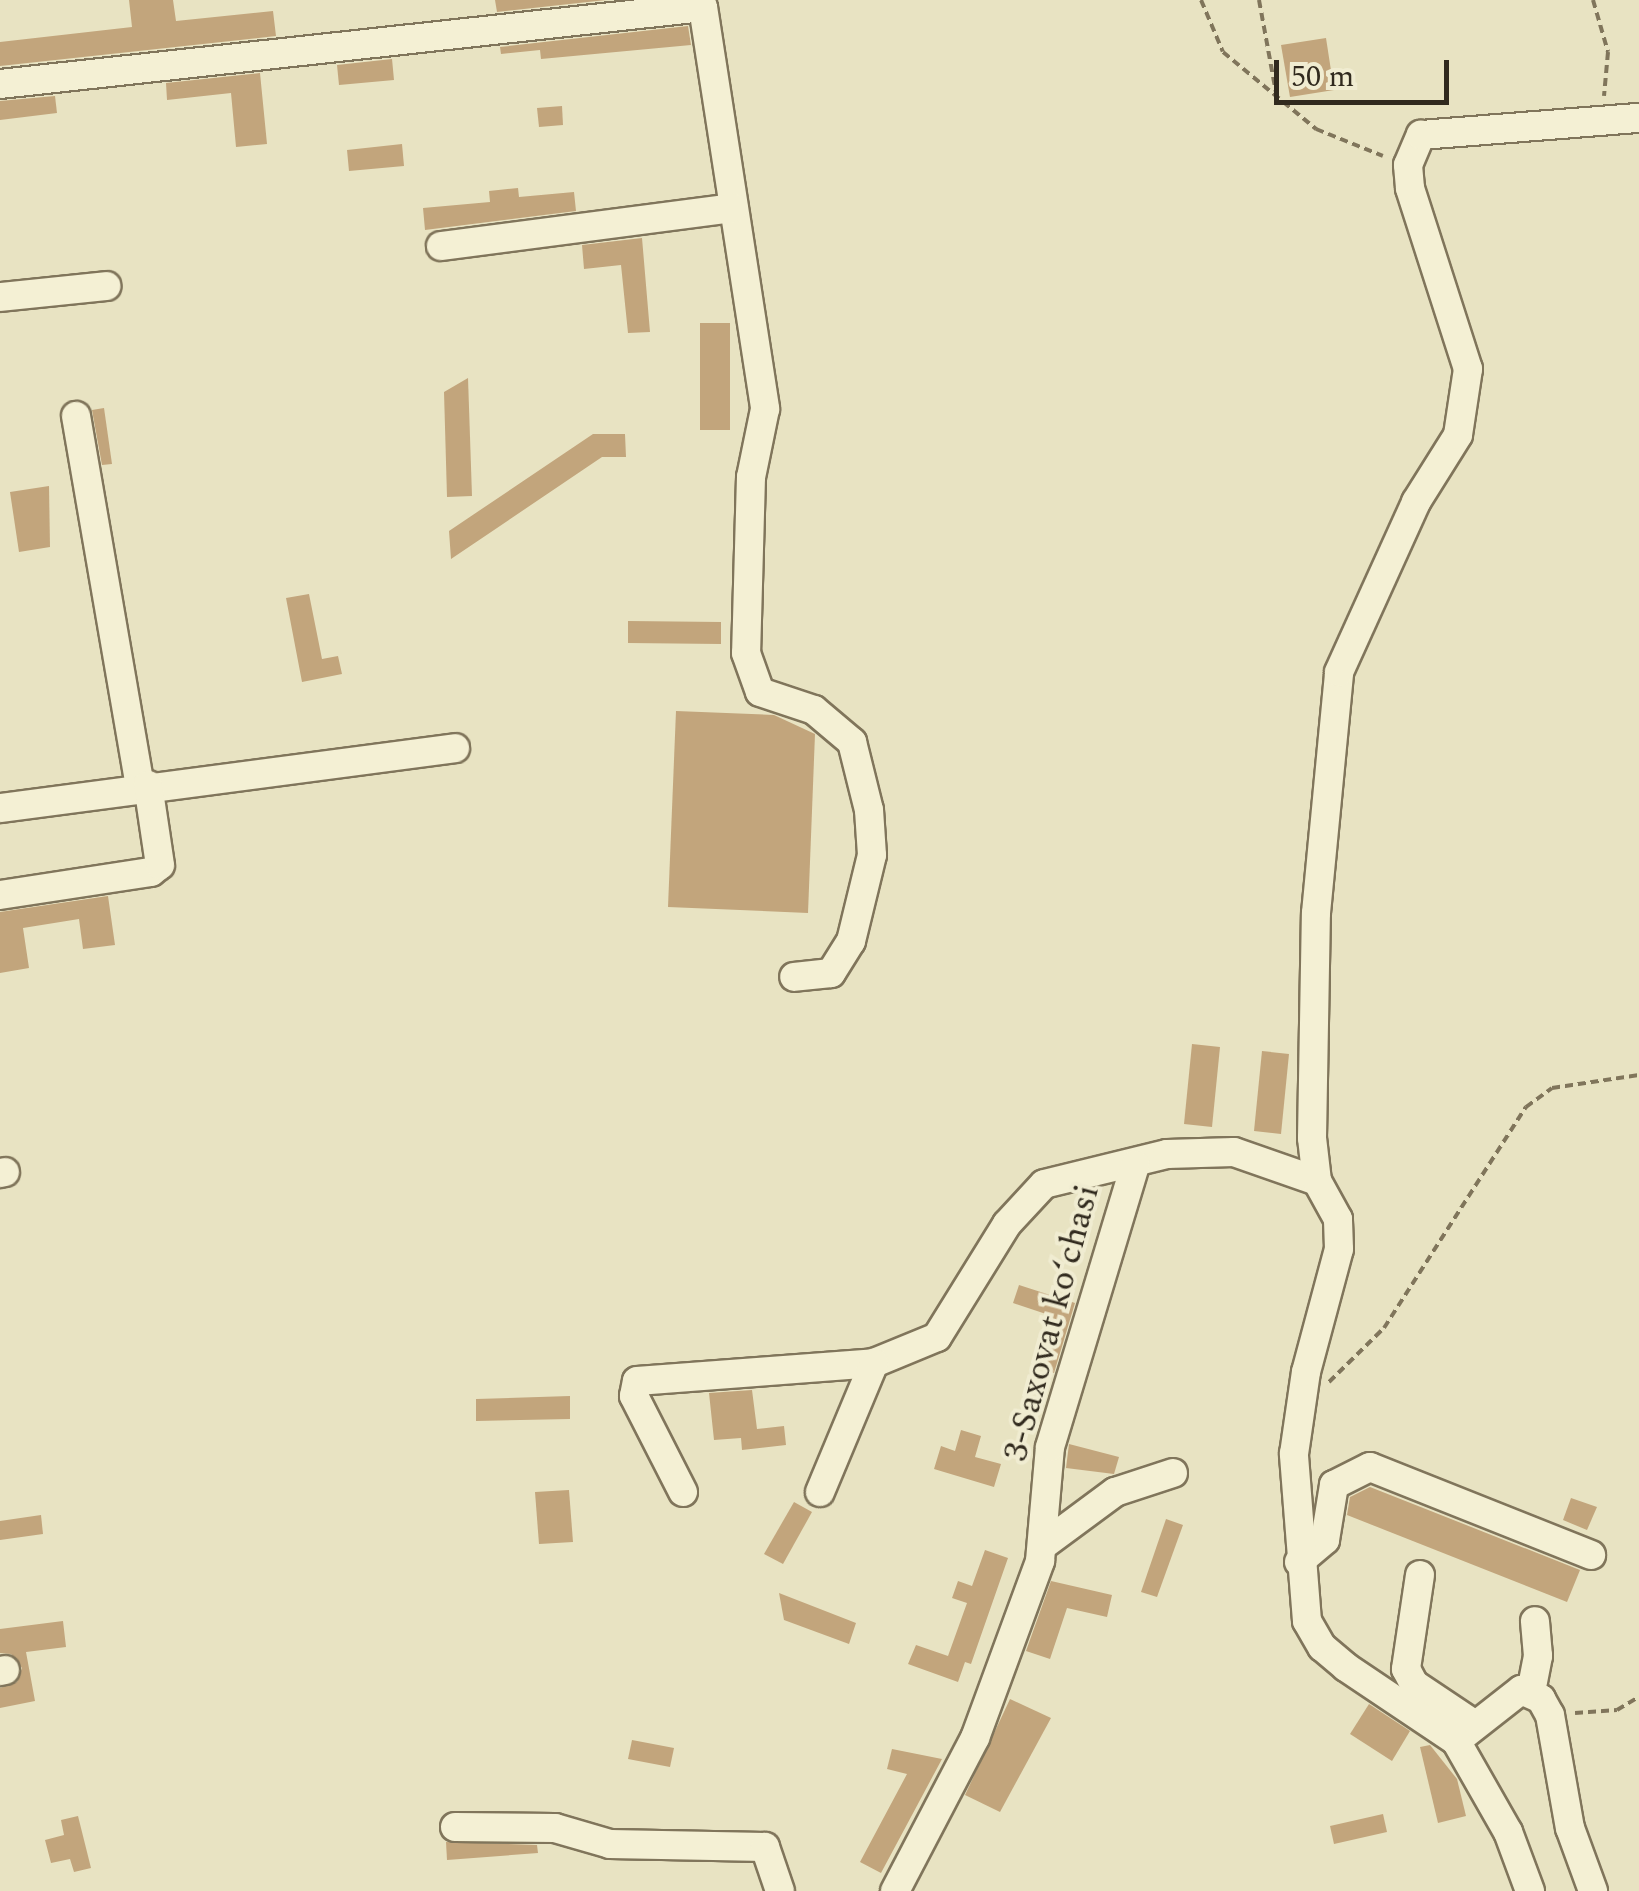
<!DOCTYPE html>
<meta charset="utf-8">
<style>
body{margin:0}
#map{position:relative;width:1639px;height:1891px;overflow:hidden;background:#e8e3c2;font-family:Spectral,serif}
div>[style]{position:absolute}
.building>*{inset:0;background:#c2a57c}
.path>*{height:4px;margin-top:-2px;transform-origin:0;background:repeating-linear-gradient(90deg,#80755b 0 8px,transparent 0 13px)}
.roads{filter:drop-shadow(2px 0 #80755b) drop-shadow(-2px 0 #80755b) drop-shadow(0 2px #80755b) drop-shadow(0 -2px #80755b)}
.minor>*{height:28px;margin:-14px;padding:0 14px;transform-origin:14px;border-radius:14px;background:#f4f0d4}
span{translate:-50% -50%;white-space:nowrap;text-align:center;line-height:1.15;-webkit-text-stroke:8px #f0ecd1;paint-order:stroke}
.street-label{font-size:35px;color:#312a1e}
.scale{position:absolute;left:1274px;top:60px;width:175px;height:45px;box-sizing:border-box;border:5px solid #312a1e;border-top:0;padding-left:12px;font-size:30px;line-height:35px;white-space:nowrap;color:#312a1e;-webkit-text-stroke:8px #f0ecd1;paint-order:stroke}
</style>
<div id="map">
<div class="building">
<div style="clip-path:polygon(129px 0,173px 0,176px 21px,273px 11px,276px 36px,0 66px,0 42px,132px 27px)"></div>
<div style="clip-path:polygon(495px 0,606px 0,497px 12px)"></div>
<div style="clip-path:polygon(688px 26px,691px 45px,541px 59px,540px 50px,501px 54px,500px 47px)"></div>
<div style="clip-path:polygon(1326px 38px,1334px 90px,1290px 97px,1281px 45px)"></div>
<div style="clip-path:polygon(392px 59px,394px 80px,339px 85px,337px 65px)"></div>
<div style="clip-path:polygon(260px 73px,267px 144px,236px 147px,231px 93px,167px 100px,166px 83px)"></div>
<div style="clip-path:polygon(55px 96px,57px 113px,0 120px,0 101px)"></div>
<div style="clip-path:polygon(562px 106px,563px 125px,539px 127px,537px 108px)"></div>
<div style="clip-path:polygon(402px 144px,404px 166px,349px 171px,347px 150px)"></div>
<div style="clip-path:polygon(518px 188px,519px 197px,574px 192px,576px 211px,425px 230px,423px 208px,490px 202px,489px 191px)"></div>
<div style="clip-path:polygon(642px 238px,650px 332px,628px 333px,621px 265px,584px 269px,582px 245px)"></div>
<div style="clip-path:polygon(700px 323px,730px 323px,730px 430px,700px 430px)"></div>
<div style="clip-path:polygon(468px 378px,472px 496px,447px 497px,444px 392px)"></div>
<div style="clip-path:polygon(104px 408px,112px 464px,102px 465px,92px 410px)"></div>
<div style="clip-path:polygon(593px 434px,625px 434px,626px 457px,602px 457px,451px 559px,449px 531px)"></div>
<div style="clip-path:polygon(49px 486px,50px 547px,19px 552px,10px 492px)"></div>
<div style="clip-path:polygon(309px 594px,322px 659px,338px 656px,342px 674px,302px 682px,286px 598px)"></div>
<div style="clip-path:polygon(628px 621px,721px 622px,721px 644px,628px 643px)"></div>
<div style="clip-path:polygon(676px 711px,774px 715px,815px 734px,808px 913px,668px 907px)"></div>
<div style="clip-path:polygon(108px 896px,115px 945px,83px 949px,79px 919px,23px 928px,29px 968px,0 973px,0 912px)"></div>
<div style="clip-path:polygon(1192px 1044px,1220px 1047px,1212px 1127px,1184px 1124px)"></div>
<div style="clip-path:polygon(1262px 1051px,1289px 1054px,1281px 1134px,1254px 1131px)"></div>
<div style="clip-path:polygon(1019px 1285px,1075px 1303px,1054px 1373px,1033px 1366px,1049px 1315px,1013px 1303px)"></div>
<div style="clip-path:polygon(752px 1390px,757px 1429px,784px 1426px,786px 1445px,742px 1450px,741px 1438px,714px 1440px,709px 1393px)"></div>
<div style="clip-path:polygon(570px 1396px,570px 1419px,476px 1421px,476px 1399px)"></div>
<div style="clip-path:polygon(961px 1430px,981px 1436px,975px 1457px,1001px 1464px,994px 1487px,934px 1469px,941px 1446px,955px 1451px)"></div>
<div style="clip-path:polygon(1069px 1444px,1119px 1457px,1114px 1474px,1066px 1468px)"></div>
<div style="clip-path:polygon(1370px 1487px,1580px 1570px,1567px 1602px,1347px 1515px,1350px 1497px)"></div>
<div style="clip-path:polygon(569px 1490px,573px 1542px,539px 1544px,535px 1492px)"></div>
<div style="clip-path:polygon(1571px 1498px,1597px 1507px,1587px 1530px,1563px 1520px)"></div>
<div style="clip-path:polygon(794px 1502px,812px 1512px,783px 1564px,764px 1554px)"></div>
<div style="clip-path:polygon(41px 1515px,43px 1534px,0 1540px,0 1521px)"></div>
<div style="clip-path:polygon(1166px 1519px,1183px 1525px,1157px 1597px,1141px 1592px)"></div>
<div style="clip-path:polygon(985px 1550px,1008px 1558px,971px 1664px,965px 1662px,958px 1682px,908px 1664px,916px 1645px,948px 1656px,967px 1603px,952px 1598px,958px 1581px,972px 1586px)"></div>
<div style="clip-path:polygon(1051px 1581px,1112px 1595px,1107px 1617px,1067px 1608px,1050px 1659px,1026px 1651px)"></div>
<div style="clip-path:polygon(779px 1593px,856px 1623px,849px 1644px,784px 1620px)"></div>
<div style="clip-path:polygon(63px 1621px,66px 1647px,26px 1652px,35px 1701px,0 1708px,0 1688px,17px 1682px,22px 1668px,11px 1654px,0 1653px,0 1629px)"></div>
<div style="clip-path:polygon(1010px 1699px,1051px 1718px,1000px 1812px,965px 1795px)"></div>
<div style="clip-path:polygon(1369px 1704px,1410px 1731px,1392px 1761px,1350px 1734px)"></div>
<div style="clip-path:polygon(632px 1740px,674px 1748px,670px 1767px,628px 1759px)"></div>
<div style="clip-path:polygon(1430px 1745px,1457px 1779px,1466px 1816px,1438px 1823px,1420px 1747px)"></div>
<div style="clip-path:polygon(892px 1749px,942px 1759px,881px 1873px,860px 1862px,907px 1774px,887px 1769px)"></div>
<div style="clip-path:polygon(1383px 1814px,1387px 1832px,1334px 1844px,1330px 1826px)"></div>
<div style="clip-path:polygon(78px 1816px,91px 1868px,74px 1872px,70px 1859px,51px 1863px,45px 1840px,64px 1835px,61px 1820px)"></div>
<div style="clip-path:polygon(446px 1842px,537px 1845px,538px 1853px,447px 1860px)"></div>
</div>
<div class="path">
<div style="left:1201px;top:0;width:56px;rotate:67.1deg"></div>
<div style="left:1223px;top:52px;width:121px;rotate:39.6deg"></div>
<div style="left:1316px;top:129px;width:72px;rotate:21.9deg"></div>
<div style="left:1259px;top:0;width:95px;rotate:79.6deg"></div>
<div style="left:1593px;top:0;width:54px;rotate:73.9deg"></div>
<div style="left:1608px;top:52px;width:44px;rotate:95.2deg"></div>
<div style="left:1329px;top:1382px;width:77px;rotate:-44.5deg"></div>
<div style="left:1384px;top:1328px;width:263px;rotate:-57.3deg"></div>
<div style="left:1526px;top:1107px;width:32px;rotate:-36deg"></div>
<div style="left:1552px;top:1088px;width:88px;rotate:-8.5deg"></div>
<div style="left:1575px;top:1713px;width:42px;rotate:-4.1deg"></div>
<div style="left:1617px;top:1710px;width:26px;rotate:-31deg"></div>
</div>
<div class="roads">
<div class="minor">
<div style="left:0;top:84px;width:707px;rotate:-6.25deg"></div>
<div style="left:703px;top:7px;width:407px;rotate:81.2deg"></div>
<div style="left:765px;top:409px;width:69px;rotate:101.6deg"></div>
<div style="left:751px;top:477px;width:176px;rotate:91.6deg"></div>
<div style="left:746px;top:653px;width:41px;rotate:70.3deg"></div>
<div style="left:760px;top:692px;width:57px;rotate:18.4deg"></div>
<div style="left:814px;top:710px;width:50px;rotate:40.1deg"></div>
<div style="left:852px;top:742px;width:70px;rotate:76deg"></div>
<div style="left:869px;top:810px;width:45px;rotate:86.2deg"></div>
<div style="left:872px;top:855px;width:89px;rotate:103.7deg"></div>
<div style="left:851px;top:941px;width:38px;rotate:122deg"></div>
<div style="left:831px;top:973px;width:37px;rotate:174deg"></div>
<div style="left:441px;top:246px;width:295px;rotate:-7.4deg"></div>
<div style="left:0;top:297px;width:107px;rotate:-5.9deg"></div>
<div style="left:76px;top:416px;width:376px;rotate:80.2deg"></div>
<div style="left:0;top:808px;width:459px;rotate:-7.5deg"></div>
<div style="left:0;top:895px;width:153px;rotate:-8.7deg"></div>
<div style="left:151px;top:872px;width:11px;rotate:-38deg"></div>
<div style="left:160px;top:865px;width:81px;rotate:-98.5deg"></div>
<div style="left:0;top:1173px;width:5px;rotate:-11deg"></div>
<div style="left:683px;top:1492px;width:108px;rotate:-117deg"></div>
<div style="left:634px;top:1396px;width:15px;rotate:-79deg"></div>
<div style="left:637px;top:1381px;width:238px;rotate:-4.3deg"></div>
<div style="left:874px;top:1363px;width:68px;rotate:-22.4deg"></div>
<div style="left:937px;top:1337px;width:133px;rotate:-58.2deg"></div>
<div style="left:1007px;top:1224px;width:54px;rotate:-47.2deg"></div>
<div style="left:1044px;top:1184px;width:127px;rotate:-13.7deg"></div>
<div style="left:1167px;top:1154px;width:67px;rotate:-1.7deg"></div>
<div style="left:1234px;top:1152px;width:88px;rotate:19.3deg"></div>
<div style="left:820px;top:1492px;width:140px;rotate:-67.3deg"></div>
<div style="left:1042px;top:1546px;width:91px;rotate:-36.5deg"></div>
<div style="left:1115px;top:1492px;width:61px;rotate:-18.1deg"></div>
<div style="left:1299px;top:1562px;width:34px;rotate:-40deg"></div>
<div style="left:1325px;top:1540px;width:56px;rotate:-80.7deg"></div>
<div style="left:1334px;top:1485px;width:40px;rotate:-26.6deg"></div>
<div style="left:1370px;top:1467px;width:238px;rotate:21.7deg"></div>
<div style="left:1420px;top:1575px;width:95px;rotate:98.5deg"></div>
<div style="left:1406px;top:1669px;width:17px;rotate:62deg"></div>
<div style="left:1414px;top:1684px;width:73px;rotate:33.9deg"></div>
<div style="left:0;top:1671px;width:5px;rotate:-11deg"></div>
<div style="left:1531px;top:1692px;width:37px;rotate:-79deg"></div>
<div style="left:1538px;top:1656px;width:35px;rotate:-95deg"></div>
<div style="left:1456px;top:1741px;width:83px;rotate:-38.1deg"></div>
<div style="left:1521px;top:1690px;width:22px;rotate:24deg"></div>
<div style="left:1541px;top:1699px;width:18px;rotate:61deg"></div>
<div style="left:1550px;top:1715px;width:115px;rotate:80deg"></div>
<div style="left:1570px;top:1828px;width:67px;rotate:69.9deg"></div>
<div style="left:455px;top:1827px;width:100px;rotate:0.6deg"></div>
<div style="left:555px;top:1828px;width:57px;rotate:16.2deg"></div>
<div style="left:610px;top:1844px;width:155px;rotate:1.1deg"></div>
<div style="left:765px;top:1847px;width:46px;rotate:71.2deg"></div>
<div style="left:895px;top:1891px;width:173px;rotate:-62.4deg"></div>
<div style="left:975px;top:1738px;width:189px;rotate:-69.8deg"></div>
<div style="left:1040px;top:1561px;width:114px;rotate:-85deg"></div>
<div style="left:1050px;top:1447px;width:295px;rotate:-73.2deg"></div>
<div style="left:1530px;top:1891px;width:63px;rotate:-110.4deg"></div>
<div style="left:1508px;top:1832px;width:105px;rotate:-119.7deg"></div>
<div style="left:1456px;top:1741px;width:133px;rotate:-146.1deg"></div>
<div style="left:1346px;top:1667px;width:31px;rotate:-140deg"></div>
<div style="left:1322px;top:1647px;width:30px;rotate:-120deg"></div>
<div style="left:1307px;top:1621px;width:168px;rotate:-94.5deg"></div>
<div style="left:1294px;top:1454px;width:83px;rotate:-81.7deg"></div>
<div style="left:1306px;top:1372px;width:127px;rotate:-75deg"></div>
<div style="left:1339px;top:1249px;width:30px;rotate:-92deg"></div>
<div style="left:1338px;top:1219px;width:43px;rotate:-118.9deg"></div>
<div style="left:1317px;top:1181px;width:43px;rotate:-96.6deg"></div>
<div style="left:1312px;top:1138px;width:225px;rotate:-89deg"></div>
<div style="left:1316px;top:913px;width:242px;rotate:-84.5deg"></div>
<div style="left:1339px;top:672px;width:187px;rotate:-65.6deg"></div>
<div style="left:1416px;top:502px;width:79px;rotate:-57.9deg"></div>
<div style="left:1458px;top:435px;width:67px;rotate:-81.4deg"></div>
<div style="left:1468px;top:369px;width:190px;rotate:-107.8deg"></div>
<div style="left:1410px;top:188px;width:23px;rotate:-95deg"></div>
<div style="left:1408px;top:165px;width:33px;rotate:-67deg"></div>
<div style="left:1421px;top:135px;width:219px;rotate:-4.5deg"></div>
</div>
</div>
<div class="street-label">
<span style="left:1052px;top:1323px;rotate:-75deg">3-Saxovat koʻchasi</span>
</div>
<div class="scale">50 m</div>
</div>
